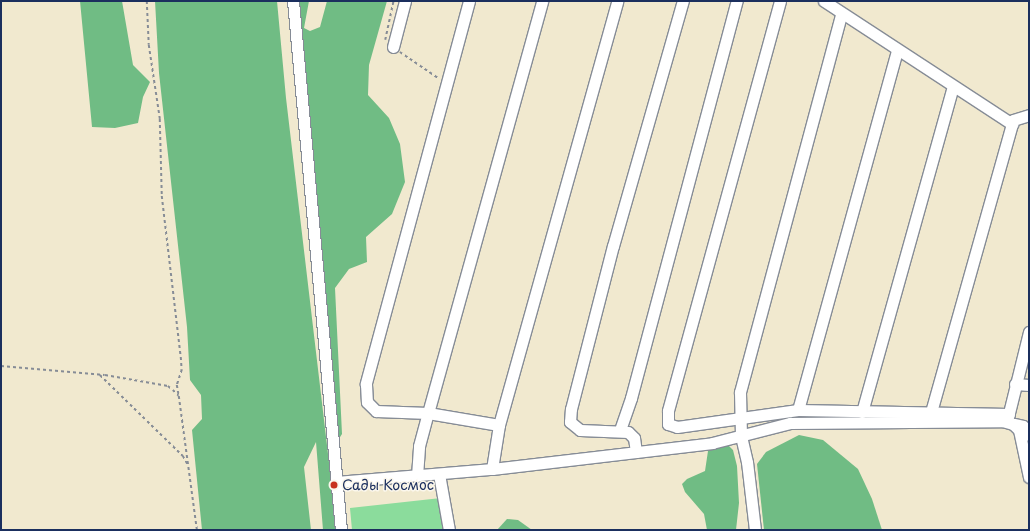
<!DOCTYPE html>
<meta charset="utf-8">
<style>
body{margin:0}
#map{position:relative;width:1030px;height:531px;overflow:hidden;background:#f1e9cf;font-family:"Playpen Sans",sans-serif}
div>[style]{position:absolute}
.green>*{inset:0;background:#8bdc9c}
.forest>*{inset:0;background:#70bc84}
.path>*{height:1.5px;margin-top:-0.75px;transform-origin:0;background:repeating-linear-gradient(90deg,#868c96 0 3px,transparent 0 6px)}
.roads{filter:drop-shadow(1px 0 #868c96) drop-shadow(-1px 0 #868c96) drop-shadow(0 1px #868c96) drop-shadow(0 -1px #868c96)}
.minor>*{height:11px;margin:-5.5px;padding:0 5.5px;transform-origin:5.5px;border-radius:5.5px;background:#fff}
.dots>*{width:11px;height:11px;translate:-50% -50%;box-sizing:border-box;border:2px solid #fbf7ec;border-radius:50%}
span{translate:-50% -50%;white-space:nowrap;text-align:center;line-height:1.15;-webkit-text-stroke:3px #fbf7ec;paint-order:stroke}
.poi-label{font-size:14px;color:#1b2f5e}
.left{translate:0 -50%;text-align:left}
.frame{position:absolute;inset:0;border:2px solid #1b2f5e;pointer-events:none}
</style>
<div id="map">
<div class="green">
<i style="clip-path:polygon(441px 498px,445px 530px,352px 530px,350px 508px)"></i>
</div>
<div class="forest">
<i style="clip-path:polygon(80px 1px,122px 1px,133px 65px,150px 82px,143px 97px,138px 123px,115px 128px,92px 127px)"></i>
<i style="clip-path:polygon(155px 1px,277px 1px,286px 98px,337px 530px,323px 530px,316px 442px,304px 467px,311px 530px,202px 530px,192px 430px,202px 419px,201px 395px,190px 380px,187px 327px,159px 73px)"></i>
<i style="clip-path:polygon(294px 1px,309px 1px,304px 28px,310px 31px,320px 27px,327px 1px,387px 1px,369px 65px,368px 95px,389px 118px,400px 144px,405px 182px,392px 214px,366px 237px,367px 262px,349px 269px,335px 288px,342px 434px,335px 445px)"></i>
<i style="clip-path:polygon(799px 435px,823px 440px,858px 469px,872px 499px,882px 530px,764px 530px,757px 464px,766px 452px)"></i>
<i style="clip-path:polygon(727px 444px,733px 450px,737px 466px,739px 503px,736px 530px,707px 530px,704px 514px,685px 492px,682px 484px,687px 479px,705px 471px,708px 451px,713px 446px)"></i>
<i style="clip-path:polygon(507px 519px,518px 520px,532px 530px,497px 530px)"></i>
</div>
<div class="path">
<i style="left:147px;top:1px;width:44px;rotate:87.4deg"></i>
<i style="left:149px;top:45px;width:75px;rotate:81.5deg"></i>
<i style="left:160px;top:119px;width:77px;rotate:88.5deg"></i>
<i style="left:162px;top:196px;width:162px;rotate:83.3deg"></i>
<i style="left:181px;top:357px;width:13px;rotate:86deg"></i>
<i style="left:182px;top:370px;width:16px;rotate:108deg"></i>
<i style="left:177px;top:385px;width:11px;rotate:80deg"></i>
<i style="left:385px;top:40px;width:40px;rotate:-78deg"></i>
<i style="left:400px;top:52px;width:46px;rotate:34.4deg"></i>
<i style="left:1px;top:366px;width:104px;rotate:4.9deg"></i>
<i style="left:105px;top:375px;width:64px;rotate:9.9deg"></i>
<i style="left:168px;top:386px;width:6px;rotate:39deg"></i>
<i style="left:173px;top:390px;width:8px;rotate:45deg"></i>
<i style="left:179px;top:396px;width:135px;rotate:82.3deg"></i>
<i style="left:100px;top:375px;width:116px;rotate:44.3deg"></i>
<i style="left:183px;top:456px;width:10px;rotate:61deg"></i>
</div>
<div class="roads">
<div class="minor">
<i style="left:293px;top:1px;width:531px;rotate:84.82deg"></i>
<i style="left:469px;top:1px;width:397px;rotate:105.1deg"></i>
<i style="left:366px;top:384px;width:18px;rotate:87deg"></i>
<i style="left:367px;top:402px;width:13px;rotate:45deg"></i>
<i style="left:376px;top:411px;width:52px;rotate:2.2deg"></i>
<i style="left:428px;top:413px;width:72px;rotate:9.6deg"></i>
<i style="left:780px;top:1px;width:425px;rotate:105.3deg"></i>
<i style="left:668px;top:411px;width:13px;rotate:90deg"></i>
<i style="left:668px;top:424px;width:9px;rotate:18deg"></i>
<i style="left:677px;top:427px;width:122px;rotate:-8deg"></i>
<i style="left:798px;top:410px;width:211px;rotate:1.1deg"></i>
<i style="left:824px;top:1px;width:225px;rotate:33.2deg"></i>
<i style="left:393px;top:47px;width:48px;rotate:-75.4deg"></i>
<i style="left:1015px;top:384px;width:14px;rotate:4deg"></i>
<i style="left:798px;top:410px;width:373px;rotate:-74.6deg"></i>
<i style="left:862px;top:412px;width:338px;rotate:-74.4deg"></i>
<i style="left:931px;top:412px;width:303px;rotate:-74.3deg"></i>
<i style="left:1013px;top:120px;width:17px;rotate:-17deg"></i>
<i style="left:1007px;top:421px;width:92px;rotate:-76.1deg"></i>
<i style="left:1015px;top:424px;width:8px;rotate:14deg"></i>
<i style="left:1023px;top:426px;width:11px;rotate:56deg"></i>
<i style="left:620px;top:430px;width:34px;rotate:-71deg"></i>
<i style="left:631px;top:398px;width:411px;rotate:-75.1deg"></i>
<i style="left:636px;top:452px;width:14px;rotate:-98deg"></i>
<i style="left:634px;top:438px;width:8px;rotate:-135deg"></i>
<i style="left:628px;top:432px;width:48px;rotate:-177.6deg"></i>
<i style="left:580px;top:430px;width:13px;rotate:-141deg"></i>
<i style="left:570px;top:422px;width:13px;rotate:-86deg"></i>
<i style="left:571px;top:409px;width:168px;rotate:-75.6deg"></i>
<i style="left:613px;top:246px;width:255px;rotate:-74.1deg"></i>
<i style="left:492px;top:469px;width:45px;rotate:-81deg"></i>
<i style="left:499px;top:425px;width:440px;rotate:-74.4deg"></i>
<i style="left:439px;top:474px;width:57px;rotate:79.9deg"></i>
<i style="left:417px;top:476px;width:30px;rotate:-86deg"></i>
<i style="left:419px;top:446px;width:34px;rotate:-75deg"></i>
<i style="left:428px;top:413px;width:427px;rotate:-74.5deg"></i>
<i style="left:336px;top:482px;width:157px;rotate:-4.8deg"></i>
<i style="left:492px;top:469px;width:222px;rotate:-6.7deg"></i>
<i style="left:712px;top:443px;width:81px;rotate:-14.4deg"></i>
<i style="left:790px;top:423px;width:212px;rotate:-0.5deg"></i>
<i style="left:1002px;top:421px;width:11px;rotate:15deg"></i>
<i style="left:1013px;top:424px;width:8px;rotate:45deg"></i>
<i style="left:1019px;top:430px;width:48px;rotate:78deg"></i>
<i style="left:755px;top:530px;width:68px;rotate:-96.7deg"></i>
<i style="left:747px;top:462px;width:27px;rotate:-103deg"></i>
<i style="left:741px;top:436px;width:44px;rotate:-91.3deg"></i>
<i style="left:740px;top:392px;width:391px;rotate:-75deg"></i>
</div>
</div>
<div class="dots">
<i style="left:334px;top:485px;background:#c8321e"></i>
</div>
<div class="poi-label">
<span class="left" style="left:342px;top:485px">Сады Космос</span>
</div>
<div class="frame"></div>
</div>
